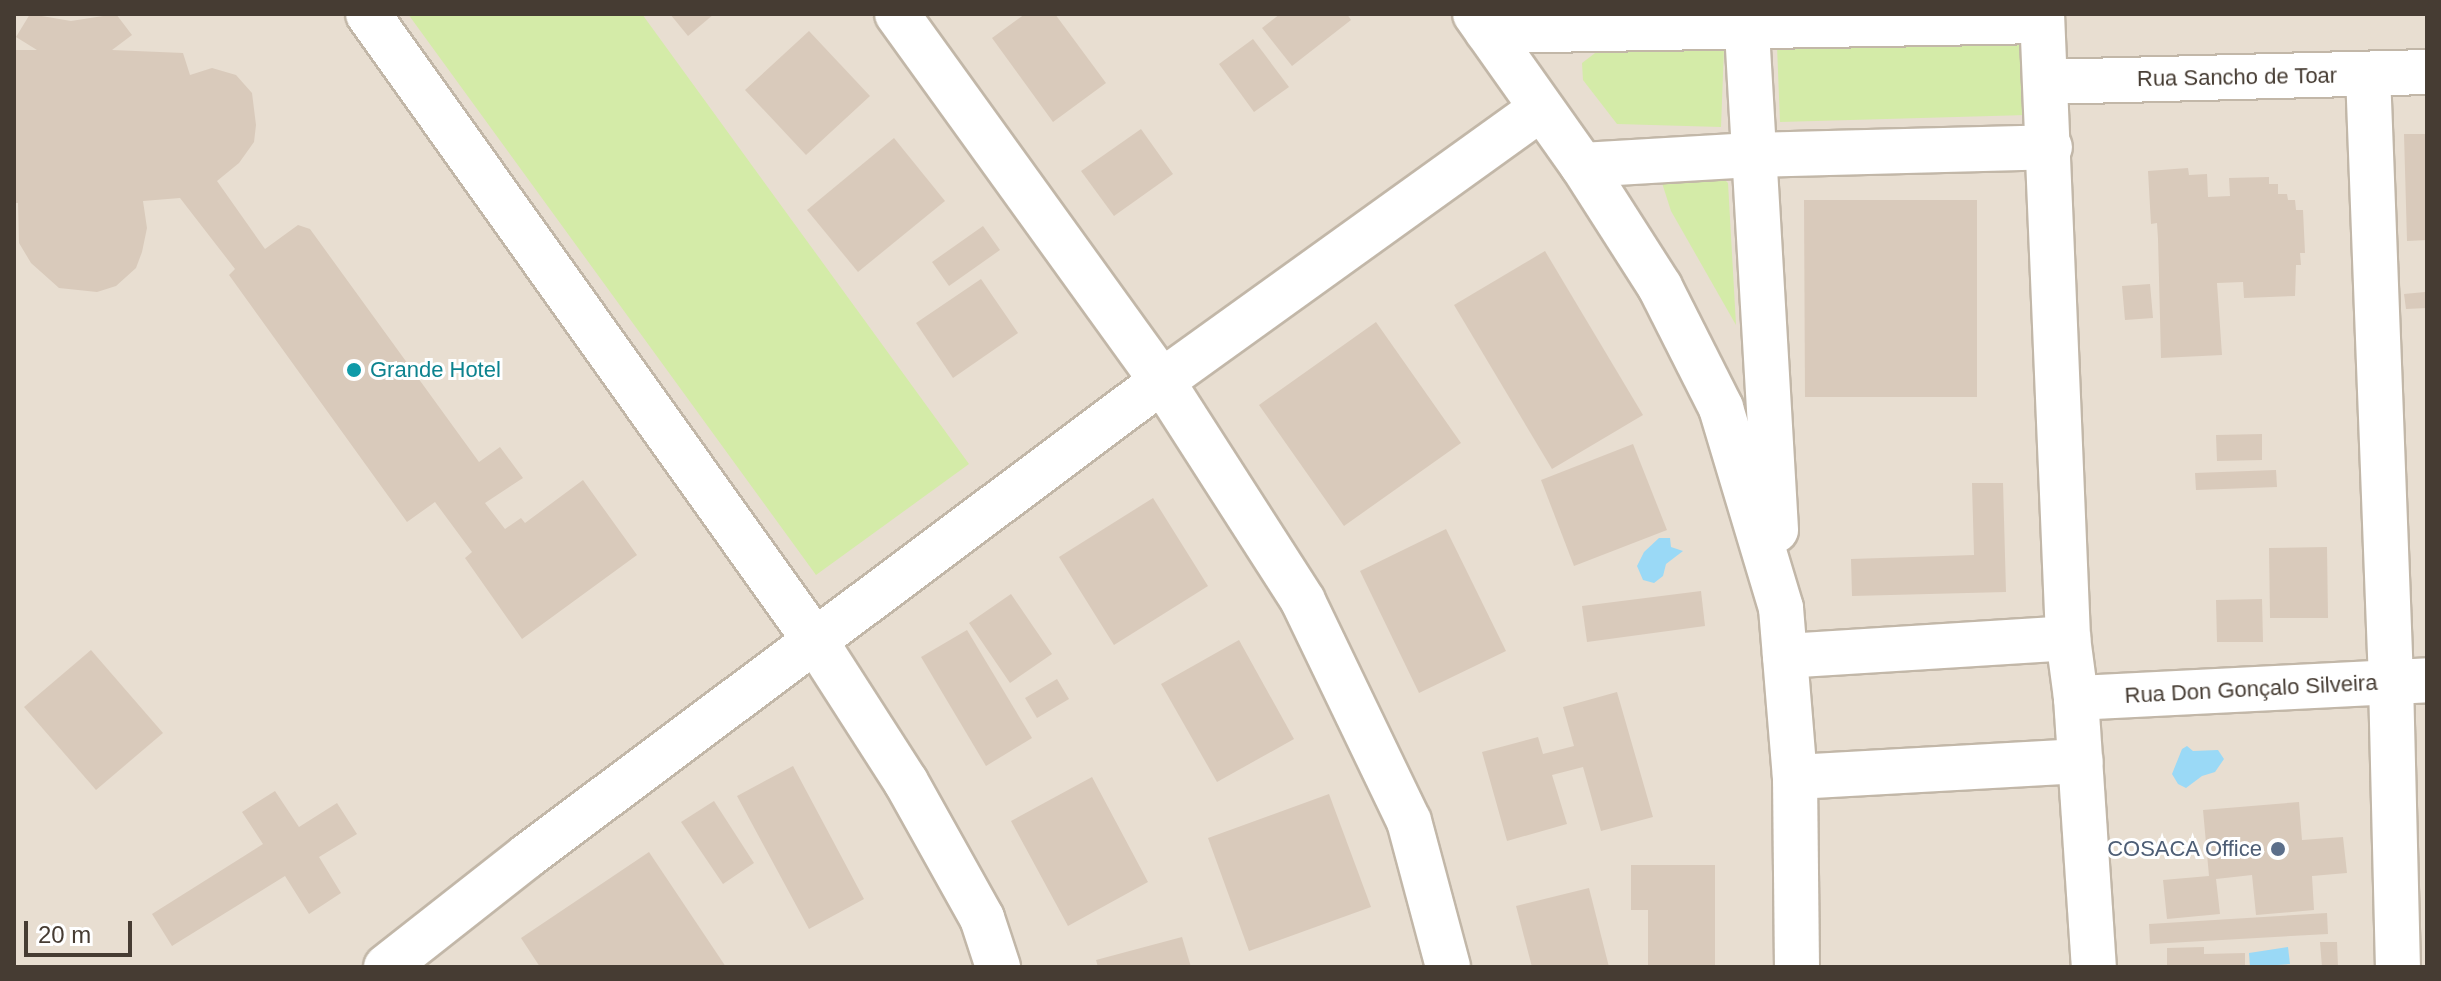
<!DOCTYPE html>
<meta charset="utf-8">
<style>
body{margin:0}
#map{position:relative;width:2441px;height:981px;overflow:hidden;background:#f3ede3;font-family:Arial,sans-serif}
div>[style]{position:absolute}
.residential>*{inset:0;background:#e8ded1}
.green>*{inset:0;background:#d4eba8}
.water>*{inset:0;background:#9ad9f6}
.building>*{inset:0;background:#d9cabb}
.roads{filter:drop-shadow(2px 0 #c2b7a8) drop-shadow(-2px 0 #c2b7a8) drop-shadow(0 2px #c2b7a8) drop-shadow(0 -2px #c2b7a8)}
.minor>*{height:44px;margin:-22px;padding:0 22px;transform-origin:22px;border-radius:22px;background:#fff}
.dots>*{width:22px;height:22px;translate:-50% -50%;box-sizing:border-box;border:4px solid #fff;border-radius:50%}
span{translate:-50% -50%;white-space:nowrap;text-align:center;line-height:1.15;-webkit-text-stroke:6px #fff;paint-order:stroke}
.street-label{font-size:22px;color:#463c33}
.culture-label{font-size:22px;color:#0d838f}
.left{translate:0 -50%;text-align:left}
.service-label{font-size:22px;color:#4e5e75}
.right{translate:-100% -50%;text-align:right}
.frame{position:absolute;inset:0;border:16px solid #463c33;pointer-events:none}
.scale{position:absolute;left:24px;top:921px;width:108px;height:36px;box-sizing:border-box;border:4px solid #463c33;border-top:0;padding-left:10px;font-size:24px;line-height:28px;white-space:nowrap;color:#463c33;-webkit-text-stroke:6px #fff;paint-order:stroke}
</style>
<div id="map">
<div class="residential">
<i style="clip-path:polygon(14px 14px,2427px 14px,2427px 967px,14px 967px)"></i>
</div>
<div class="green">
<i style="clip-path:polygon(408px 14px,642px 14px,969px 464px,816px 575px)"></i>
<i style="clip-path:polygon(2024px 39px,2027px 115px,1780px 122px,1777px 46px)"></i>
<i style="clip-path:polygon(1603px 47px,1724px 48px,1721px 127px,1617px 124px,1583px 80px,1582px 63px)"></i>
<i style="clip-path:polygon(1711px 166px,1728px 183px,1736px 325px,1671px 211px,1662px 183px,1681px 168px)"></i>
</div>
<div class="water">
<i style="clip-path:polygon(1659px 538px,1670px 538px,1671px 547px,1683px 551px,1666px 564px,1663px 576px,1654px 583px,1643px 580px,1637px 566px,1644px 552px)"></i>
<i style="clip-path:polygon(2187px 746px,2193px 751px,2218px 750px,2224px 759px,2215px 772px,2202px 776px,2186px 788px,2178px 784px,2172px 774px,2182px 749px)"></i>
<i style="clip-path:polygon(2288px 947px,2290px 964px,2250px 967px,2249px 953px)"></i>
</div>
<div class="building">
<i style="clip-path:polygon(30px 14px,71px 21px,116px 14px,132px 35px,112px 50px,183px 53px,190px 75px,212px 68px,236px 75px,252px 93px,256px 125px,254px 142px,239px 163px,217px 181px,265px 249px,298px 225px,310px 229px,479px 462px,500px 447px,523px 478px,485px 503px,505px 529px,521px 518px,525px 523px,583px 480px,637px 555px,522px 639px,465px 558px,472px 552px,435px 502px,407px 522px,229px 275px,235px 269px,180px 198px,143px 201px,147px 228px,142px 252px,136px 268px,116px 286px,97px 292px,59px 288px,31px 263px,19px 243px,18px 203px,14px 203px,14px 50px,37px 50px,16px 37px)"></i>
<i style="clip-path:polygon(670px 14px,714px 14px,688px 36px)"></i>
<i style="clip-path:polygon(1025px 14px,1055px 14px,1106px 83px,1053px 122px,992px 38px)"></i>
<i style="clip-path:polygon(1280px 14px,1347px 14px,1351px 20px,1292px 66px,1262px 28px)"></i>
<i style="clip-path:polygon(809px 31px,870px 96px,806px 155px,745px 90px)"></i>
<i style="clip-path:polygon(1253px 39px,1289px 87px,1254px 112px,1219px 64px)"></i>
<i style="clip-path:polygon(1141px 129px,1173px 174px,1114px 216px,1081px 171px)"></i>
<i style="clip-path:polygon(2404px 134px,2427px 134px,2427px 240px,2407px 241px)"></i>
<i style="clip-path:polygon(894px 138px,945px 201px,858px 272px,807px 210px)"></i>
<i style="clip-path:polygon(2188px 168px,2189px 175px,2207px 174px,2208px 197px,2230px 196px,2229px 178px,2269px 177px,2269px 184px,2278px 184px,2278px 194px,2287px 194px,2288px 200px,2295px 200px,2296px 210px,2303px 210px,2305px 253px,2300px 253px,2301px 265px,2296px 265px,2295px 296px,2244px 298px,2243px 282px,2217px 283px,2222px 355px,2161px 358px,2158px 239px,2157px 223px,2151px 224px,2148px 171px)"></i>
<i style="clip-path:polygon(1804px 200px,1977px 200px,1977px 397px,1805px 397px)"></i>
<i style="clip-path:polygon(983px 226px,1000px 250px,949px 286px,932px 262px)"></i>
<i style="clip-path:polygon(1545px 251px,1643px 415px,1552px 469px,1454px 305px)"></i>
<i style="clip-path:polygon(981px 279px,1018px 333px,953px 378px,916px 323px)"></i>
<i style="clip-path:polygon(2150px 284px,2153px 318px,2125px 320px,2122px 286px)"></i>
<i style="clip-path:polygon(2425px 292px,2427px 308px,2406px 309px,2404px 294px)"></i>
<i style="clip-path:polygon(1376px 322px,1461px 443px,1344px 526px,1259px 405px)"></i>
<i style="clip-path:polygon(2262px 434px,2262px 460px,2217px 461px,2216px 435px)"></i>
<i style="clip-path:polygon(1633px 444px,1667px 530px,1574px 566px,1541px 480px)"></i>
<i style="clip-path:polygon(2276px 470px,2277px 487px,2196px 490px,2195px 473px)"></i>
<i style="clip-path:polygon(1972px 483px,2003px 483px,2006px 592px,1852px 596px,1851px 559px,1974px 555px)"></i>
<i style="clip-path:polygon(1153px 498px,1208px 586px,1114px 645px,1059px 557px)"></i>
<i style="clip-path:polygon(1446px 529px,1506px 651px,1419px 693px,1360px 571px)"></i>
<i style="clip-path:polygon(2327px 547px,2328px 618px,2270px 618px,2269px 548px)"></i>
<i style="clip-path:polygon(1701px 591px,1705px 626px,1587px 642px,1582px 606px)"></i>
<i style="clip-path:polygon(1011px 594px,1052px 654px,1010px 683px,969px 623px)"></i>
<i style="clip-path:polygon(2262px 599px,2263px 642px,2217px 642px,2216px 600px)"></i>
<i style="clip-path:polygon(967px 630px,1032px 738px,986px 766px,921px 657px)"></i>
<i style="clip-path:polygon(1239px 640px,1294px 739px,1217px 782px,1161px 684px)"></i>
<i style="clip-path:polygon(91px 650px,163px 733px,96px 790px,24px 707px)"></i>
<i style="clip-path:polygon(1057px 679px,1069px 699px,1037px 718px,1025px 698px)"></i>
<i style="clip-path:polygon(1617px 692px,1653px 817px,1601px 831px,1583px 767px,1552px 775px,1567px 824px,1507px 841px,1482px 752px,1538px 737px,1543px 754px,1574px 746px,1563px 707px)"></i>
<i style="clip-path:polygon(793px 766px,864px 899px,809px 929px,737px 796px)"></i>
<i style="clip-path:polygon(1092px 777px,1148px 882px,1068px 926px,1011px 821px)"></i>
<i style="clip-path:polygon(275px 791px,299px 827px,337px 803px,357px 834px,319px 857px,341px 893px,309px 914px,285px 876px,172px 946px,152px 914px,263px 844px,242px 812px)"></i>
<i style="clip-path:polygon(1329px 794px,1371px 907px,1249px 951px,1208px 838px)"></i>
<i style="clip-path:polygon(714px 801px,754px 863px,723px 884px,681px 822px)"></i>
<i style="clip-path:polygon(2299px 802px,2302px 840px,2343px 837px,2347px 873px,2312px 876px,2314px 910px,2256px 915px,2252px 875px,2216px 879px,2220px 914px,2167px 919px,2163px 880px,2209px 876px,2203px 810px)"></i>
<i style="clip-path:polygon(649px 852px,726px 967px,540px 967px,521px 938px)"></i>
<i style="clip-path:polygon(1631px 865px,1715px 865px,1715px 967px,1648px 967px,1648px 910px,1631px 910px)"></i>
<i style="clip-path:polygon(1589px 888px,1609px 967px,1532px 967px,1516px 906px)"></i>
<i style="clip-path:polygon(2327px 913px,2328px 934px,2150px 944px,2149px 924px)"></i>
<i style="clip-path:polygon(1182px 937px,1191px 967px,1098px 967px,1096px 960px)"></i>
<i style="clip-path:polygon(2320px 942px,2337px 942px,2338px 967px,2322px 967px)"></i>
<i style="clip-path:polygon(2204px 947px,2204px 954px,2245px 953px,2245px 967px,2167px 967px,2167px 948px)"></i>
</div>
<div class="roads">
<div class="minor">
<i style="left:368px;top:14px;width:771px;rotate:54.5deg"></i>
<i style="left:816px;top:642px;width:166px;rotate:57.3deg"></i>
<i style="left:906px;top:782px;width:156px;rotate:60.8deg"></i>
<i style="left:982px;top:918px;width:52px;rotate:71.9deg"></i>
<i style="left:897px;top:14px;width:453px;rotate:54.2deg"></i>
<i style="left:1162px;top:381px;width:261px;rotate:57.3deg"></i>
<i style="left:1303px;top:601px;width:244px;rotate:64.3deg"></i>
<i style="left:1409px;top:821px;width:151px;rotate:75deg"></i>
<i style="left:1475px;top:14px;width:185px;rotate:54.7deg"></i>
<i style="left:1582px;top:165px;width:145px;rotate:57.4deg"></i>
<i style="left:1660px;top:287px;width:136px;rotate:63.2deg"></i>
<i style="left:1721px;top:408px;width:209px;rotate:73.3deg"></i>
<i style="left:1781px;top:608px;width:170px;rotate:85.3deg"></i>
<i style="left:1795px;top:777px;width:190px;rotate:89.4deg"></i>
<i style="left:1746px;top:14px;width:517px;rotate:86.67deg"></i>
<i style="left:2042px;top:14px;width:625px;rotate:87.61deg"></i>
<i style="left:2068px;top:638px;width:61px;rotate:82.4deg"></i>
<i style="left:2076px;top:698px;width:270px;rotate:86.2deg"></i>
<i style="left:1487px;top:31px;width:555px;rotate:-1.03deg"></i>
<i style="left:2368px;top:74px;width:608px;rotate:87.83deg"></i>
<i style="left:2391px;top:682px;width:285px;rotate:88.6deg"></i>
<i style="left:2046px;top:82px;width:381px;rotate:-1.5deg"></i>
<i style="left:1582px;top:165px;width:170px;rotate:-3.4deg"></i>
<i style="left:1752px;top:155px;width:298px;rotate:-1.5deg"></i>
<i style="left:1785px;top:656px;width:284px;rotate:-3.6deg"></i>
<i style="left:2076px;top:698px;width:351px;rotate:-2.9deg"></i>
<i style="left:1795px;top:777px;width:286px;rotate:-3.2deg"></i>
<i style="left:386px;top:967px;width:179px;rotate:-38.2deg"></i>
<i style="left:527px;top:856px;width:793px;rotate:-36.8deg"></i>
<i style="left:1162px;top:381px;width:466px;rotate:-35.7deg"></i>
</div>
</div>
<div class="dots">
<i style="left:354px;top:370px;background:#0f9aa8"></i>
<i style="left:2278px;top:849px;background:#5c6f8a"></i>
</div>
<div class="street-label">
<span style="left:2237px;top:77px;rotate:-1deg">Rua Sancho de Toar</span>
<span style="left:2251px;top:689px;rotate:-3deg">Rua Don Gonçalo Silveira</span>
</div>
<div class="culture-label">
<span class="left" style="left:370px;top:370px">Grande Hotel</span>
</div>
<div class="service-label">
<span class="right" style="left:2262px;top:849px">COSACA Office</span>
</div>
<div class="frame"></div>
<div class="scale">20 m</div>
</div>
